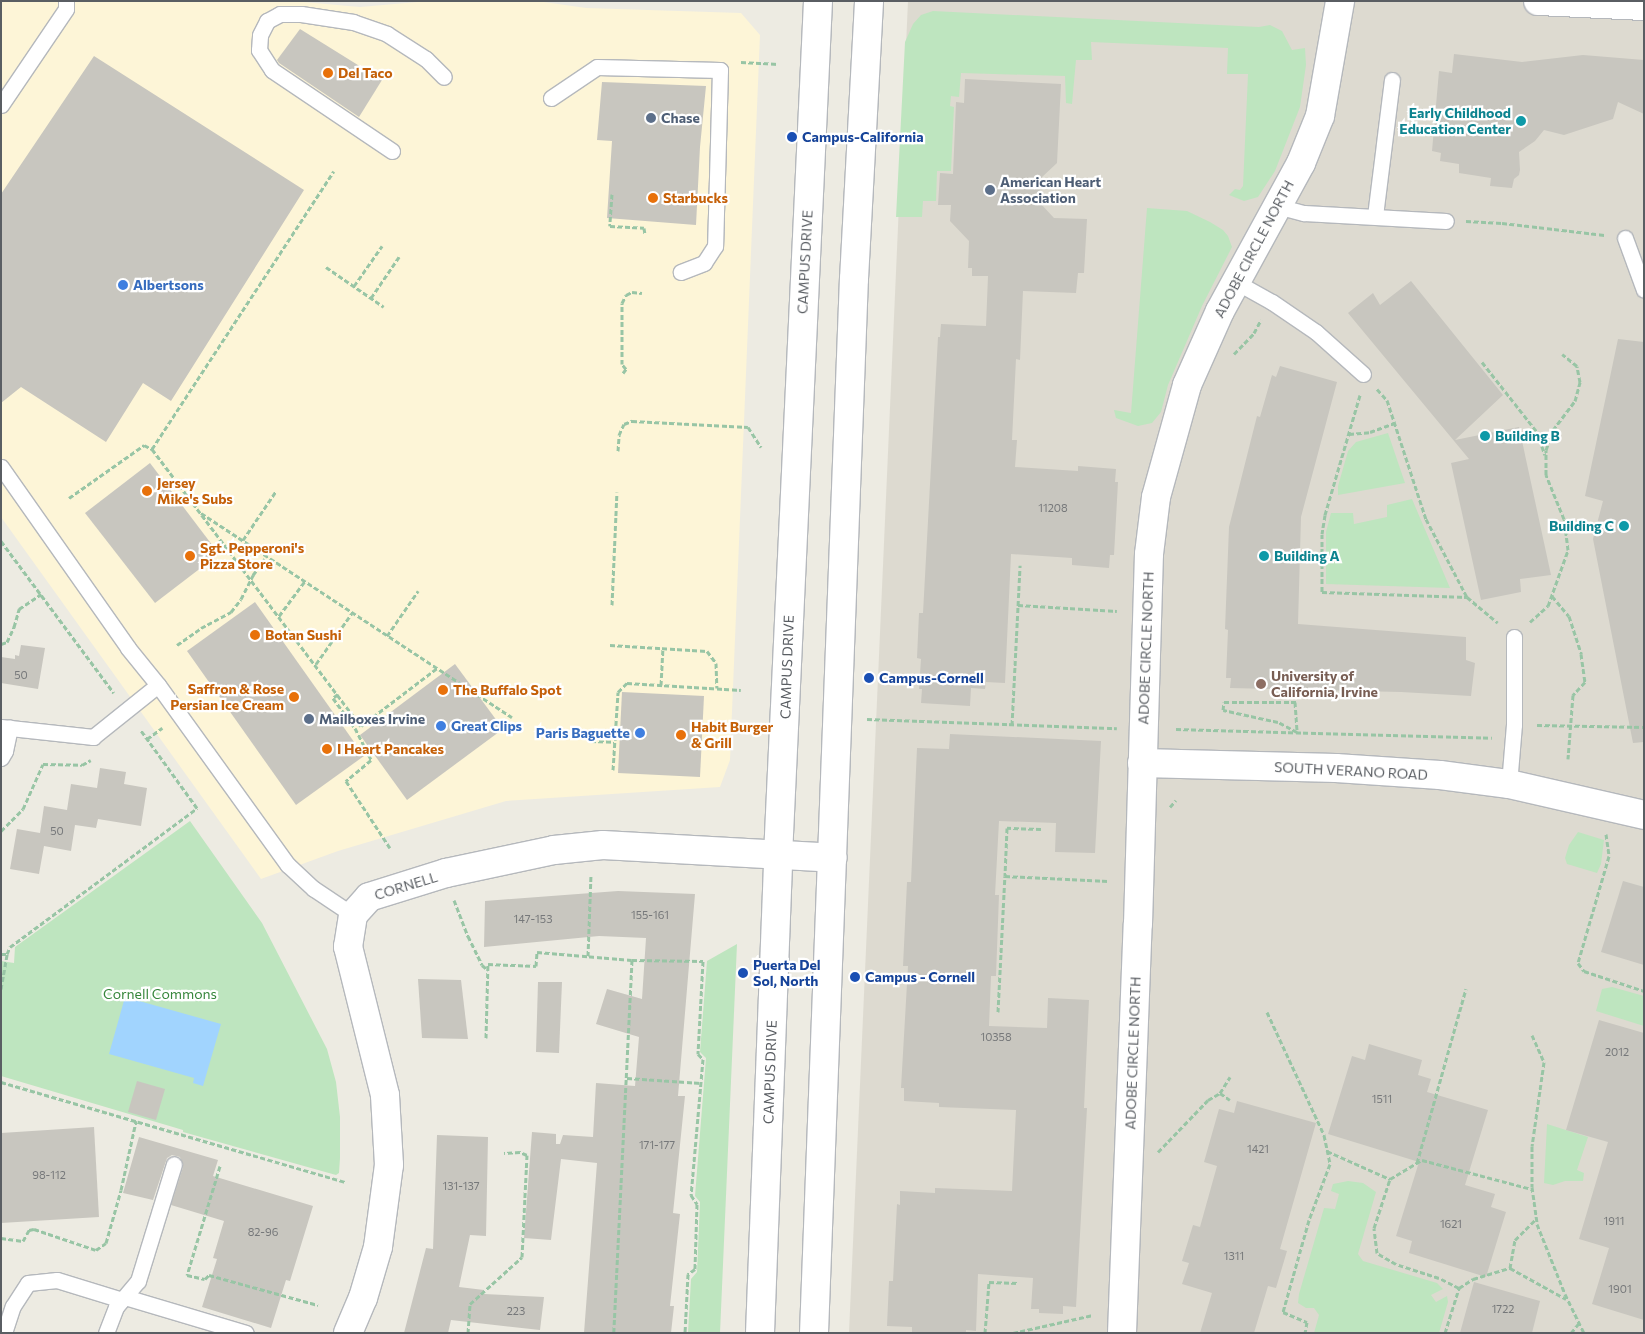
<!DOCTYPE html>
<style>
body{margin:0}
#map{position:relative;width:1645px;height:1334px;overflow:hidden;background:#edebe2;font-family:Commissioner,sans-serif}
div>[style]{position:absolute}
.commercial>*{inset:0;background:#fdf5d7}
.education>*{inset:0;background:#dddad0}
.green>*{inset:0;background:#bee5bf}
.water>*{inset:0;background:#a1d4fe}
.building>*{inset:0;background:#c8c6bf}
.path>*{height:3px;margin-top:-1.5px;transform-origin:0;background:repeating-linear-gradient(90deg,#98c5a5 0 5px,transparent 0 7.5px)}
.roads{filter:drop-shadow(1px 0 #b5b8bc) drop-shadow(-1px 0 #b5b8bc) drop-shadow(0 1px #b5b8bc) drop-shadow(0 -1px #b5b8bc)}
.service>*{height:15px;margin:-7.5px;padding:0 7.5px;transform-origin:7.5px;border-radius:7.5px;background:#fff}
.minor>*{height:28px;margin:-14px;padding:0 14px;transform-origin:14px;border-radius:14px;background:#fff}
.tertiary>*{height:28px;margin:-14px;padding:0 14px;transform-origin:14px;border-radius:14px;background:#fff}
.secondary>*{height:28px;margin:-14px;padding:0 14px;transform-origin:14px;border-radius:14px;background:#fff}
.dots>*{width:14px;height:14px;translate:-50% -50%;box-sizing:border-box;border:2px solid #fff;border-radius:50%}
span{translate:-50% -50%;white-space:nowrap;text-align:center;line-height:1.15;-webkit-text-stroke:4.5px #fff;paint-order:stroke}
.number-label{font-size:11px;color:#76787a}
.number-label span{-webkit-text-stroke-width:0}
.food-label{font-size:14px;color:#c56008;font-weight:700}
.left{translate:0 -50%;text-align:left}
.right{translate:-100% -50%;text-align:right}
.culture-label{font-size:14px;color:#0d838f;font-weight:700}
.service-label{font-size:14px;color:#4e5e75;font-weight:700}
.transit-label{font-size:14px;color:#164399;font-weight:700}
.street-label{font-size:14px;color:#5a5e63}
.shop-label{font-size:14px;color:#366cbe;font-weight:700}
.education-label{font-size:14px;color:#785e54;font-weight:700}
.park-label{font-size:14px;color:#36863b}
.frame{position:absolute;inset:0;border:2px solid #5a5e63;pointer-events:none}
</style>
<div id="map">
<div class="commercial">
<i style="clip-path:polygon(1px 1px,292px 1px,360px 7px,429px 1px,537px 1px,586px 8px,741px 13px,760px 35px,730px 760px,720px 787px,506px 801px,338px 851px,261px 879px,1px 517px)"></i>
</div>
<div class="education">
<i style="clip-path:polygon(908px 1px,1644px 1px,1644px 1333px,849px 1333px)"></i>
</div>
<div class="green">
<i style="clip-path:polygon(933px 11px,1259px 27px,1270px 25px,1282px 31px,1292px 50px,1305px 48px,1306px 65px,1300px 107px,1275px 171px,1258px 197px,1244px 201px,1229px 195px,1235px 189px,1240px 190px,1243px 186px,1248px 74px,1227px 74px,1228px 48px,1091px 42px,1092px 60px,1076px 60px,1072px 104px,1066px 103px,1065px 76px,961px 73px,959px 97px,951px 96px,950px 106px,954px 107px,951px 171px,937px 171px,936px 201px,923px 201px,922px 217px,896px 217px,905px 42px,913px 24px,921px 15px)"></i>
<i style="clip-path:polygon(1147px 208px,1187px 211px,1210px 222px,1223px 230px,1228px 236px,1232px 247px,1202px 306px,1168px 385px,1161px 412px,1152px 423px,1138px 426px,1116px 418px,1114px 410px,1131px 413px)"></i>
<i style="clip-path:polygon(1388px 433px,1405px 483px,1338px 495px,1338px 486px,1348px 451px,1356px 442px)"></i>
<i style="clip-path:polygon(1412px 499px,1450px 588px,1326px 584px,1326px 532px,1331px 513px,1353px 513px,1354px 524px,1387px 517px,1387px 505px)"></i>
<i style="clip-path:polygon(190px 821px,262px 923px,327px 1049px,336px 1082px,340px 1117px,340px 1158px,339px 1173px,336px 1175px,183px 1132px,183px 1130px,1px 1076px,1px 961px,14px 963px,15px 947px)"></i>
<i style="clip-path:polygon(1578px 832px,1604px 840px,1601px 864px,1597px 873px,1567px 864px,1565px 858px,1569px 845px)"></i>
<i style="clip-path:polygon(737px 944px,720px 1333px,688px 1333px,691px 1279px,697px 1272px,700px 1202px,695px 1196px,706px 1058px,700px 1052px,707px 961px)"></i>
<i style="clip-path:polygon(1612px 987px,1644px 996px,1644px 1026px,1596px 1011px,1602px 989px)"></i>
<i style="clip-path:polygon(1547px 1124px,1588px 1137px,1577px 1170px,1584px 1173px,1583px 1181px,1565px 1181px,1553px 1185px,1544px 1183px)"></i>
<i style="clip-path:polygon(1348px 1181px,1363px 1183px,1376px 1192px,1358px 1254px,1363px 1261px,1437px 1283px,1443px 1289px,1431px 1295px,1436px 1302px,1447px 1296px,1448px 1302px,1439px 1333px,1314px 1333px,1319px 1315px,1314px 1308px,1306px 1308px,1298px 1303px,1299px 1294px,1324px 1208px,1335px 1209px,1339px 1194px,1331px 1191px,1333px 1184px)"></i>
</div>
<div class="water">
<i style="clip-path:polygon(125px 997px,221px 1024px,203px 1086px,193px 1083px,194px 1078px,109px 1054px)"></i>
</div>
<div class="building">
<i style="clip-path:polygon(300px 29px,382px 80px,359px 117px,279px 63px,277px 60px)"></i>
<i style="clip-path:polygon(1454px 54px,1522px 62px,1583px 55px,1644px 60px,1644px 114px,1618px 102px,1613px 119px,1564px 135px,1544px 130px,1535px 141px,1519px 152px,1520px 170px,1519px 175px,1514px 179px,1512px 188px,1490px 186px,1491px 178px,1459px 173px,1459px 164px,1440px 161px,1441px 153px,1432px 151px,1439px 71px,1452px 73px)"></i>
<i style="clip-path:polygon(94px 56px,304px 190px,171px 401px,143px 383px,106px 442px,21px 387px,1px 403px,1px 194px)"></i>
<i style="clip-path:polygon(965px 79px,1061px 84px,1057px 163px,1041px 178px,1040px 203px,1054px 218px,1087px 219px,1084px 273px,1078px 273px,1076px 293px,1023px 291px,1020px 360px,1016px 359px,1012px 440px,1017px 440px,1015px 467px,1078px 471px,1078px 466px,1116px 469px,1115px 482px,1118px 482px,1114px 555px,1110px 555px,1109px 568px,1072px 565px,1072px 558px,1011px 554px,1005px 683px,986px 682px,985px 689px,971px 688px,970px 706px,921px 703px,922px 689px,919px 689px,921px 659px,917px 658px,919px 613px,923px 613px,938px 337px,940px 337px,941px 324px,986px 326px,988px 276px,972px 276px,972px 268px,968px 268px,969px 241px,950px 221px,951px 205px,938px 205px,940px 173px,953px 174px,956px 102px,964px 103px)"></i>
<i style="clip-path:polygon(602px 82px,706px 86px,700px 147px,696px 225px,607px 218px,612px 141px,597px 140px)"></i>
<i style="clip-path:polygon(1411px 281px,1503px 395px,1455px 440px,1519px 427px,1551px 575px,1520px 579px,1521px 592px,1481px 600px,1451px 463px,1469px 459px,1348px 313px,1373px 293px,1380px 305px)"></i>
<i style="clip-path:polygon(1618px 339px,1644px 342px,1644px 742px,1633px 743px,1593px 539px,1603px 501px,1585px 496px)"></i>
<i style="clip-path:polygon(1280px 366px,1337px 382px,1301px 517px,1298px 624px,1466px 637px,1466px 660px,1475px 663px,1471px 696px,1401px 692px,1230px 688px,1231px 678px,1226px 678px,1228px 630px,1225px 629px,1229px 527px,1257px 416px,1260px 417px,1272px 375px,1276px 377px)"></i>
<i style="clip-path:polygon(150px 463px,219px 554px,155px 603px,85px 513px)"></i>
<i style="clip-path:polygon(255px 602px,364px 756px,296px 805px,187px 651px)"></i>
<i style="clip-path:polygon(21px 645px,45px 648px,38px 689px,1px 683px,1px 657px,15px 659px,15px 655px,19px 656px)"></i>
<i style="clip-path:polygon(455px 664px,503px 729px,407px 800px,360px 735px)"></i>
<i style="clip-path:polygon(622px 692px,704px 696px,700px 777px,618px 773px)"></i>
<i style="clip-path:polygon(950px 734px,1101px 741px,1095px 853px,1055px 852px,1056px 823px,999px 821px,995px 895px,999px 895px,996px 976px,991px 976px,989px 1026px,1047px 1028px,1048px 998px,1089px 1000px,1084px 1108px,1087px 1108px,1076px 1307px,1063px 1306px,1063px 1314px,1039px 1313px,1039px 1309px,1031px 1309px,1033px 1278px,978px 1274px,976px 1331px,966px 1330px,966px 1333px,912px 1333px,912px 1327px,887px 1326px,889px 1281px,893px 1281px,897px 1204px,900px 1205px,900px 1191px,935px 1193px,935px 1188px,1012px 1191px,1016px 1110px,939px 1107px,939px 1103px,904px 1101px,904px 1088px,901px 1088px,908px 966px,903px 966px,907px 882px,911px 882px,917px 748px,949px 749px)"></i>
<i style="clip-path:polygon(100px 768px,126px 772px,124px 784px,147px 788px,141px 826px,98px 819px,96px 828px,75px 825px,71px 851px,44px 846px,39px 874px,10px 869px,17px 829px,40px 833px,44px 806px,67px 810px,71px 784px,97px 788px)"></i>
<i style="clip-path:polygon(1623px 881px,1644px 887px,1644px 965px,1601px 952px)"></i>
<i style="clip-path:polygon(618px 891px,695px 894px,678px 1096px,685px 1096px,673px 1213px,680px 1214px,670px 1306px,674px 1306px,671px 1333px,584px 1333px,597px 1163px,561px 1159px,551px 1240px,524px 1238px,532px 1132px,556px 1134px,556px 1144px,560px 1144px,563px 1135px,593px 1137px,596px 1083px,635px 1086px,639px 1037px,596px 1024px,607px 989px,642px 999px,646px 938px,599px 936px,484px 947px,485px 901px)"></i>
<i style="clip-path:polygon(418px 979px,461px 980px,468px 1039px,422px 1038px)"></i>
<i style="clip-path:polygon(538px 982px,562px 982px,559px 1053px,536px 1052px)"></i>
<i style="clip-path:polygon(1599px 1020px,1644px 1033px,1644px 1320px,1592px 1304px,1609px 1248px,1579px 1239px,1608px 1142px,1566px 1130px)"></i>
<i style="clip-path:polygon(1369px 1044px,1422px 1060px,1418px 1075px,1431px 1079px,1427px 1092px,1488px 1110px,1465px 1185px,1495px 1194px,1491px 1207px,1506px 1212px,1486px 1277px,1409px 1253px,1412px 1241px,1396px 1236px,1419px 1162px,1328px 1134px,1352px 1056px,1365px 1060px)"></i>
<i style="clip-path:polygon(137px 1081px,165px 1089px,156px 1120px,128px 1112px)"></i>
<i style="clip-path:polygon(1237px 1101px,1316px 1123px,1280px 1249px,1287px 1251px,1276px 1288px,1268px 1286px,1254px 1333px,1200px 1333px,1212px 1293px,1182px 1284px,1189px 1263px,1182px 1261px,1193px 1225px,1200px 1227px,1217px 1166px,1204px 1162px,1219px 1109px,1234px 1113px)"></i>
<i style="clip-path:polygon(94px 1127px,99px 1217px,1px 1223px,1px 1133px)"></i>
<i style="clip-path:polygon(437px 1135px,488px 1137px,486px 1236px,470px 1235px,459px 1287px,484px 1290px,484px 1294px,544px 1297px,540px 1330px,451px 1320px,448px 1333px,404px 1333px,426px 1248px,433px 1249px)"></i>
<i style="clip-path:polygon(139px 1137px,218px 1160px,213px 1176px,313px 1206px,290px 1281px,286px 1280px,271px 1328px,202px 1307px,217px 1259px,213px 1258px,224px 1221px,171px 1205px,183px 1167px,180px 1157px,172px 1155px,167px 1158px,153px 1200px,123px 1193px)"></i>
<i style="clip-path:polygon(1474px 1282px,1540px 1301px,1532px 1333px,1460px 1333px)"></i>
</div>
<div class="path">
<i style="left:741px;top:62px;width:37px;rotate:3deg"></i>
<i style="left:612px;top:194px;width:32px;rotate:94deg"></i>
<i style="left:610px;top:226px;width:34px;rotate:3deg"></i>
<i style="left:644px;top:228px;width:6px;rotate:81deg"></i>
<i style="left:1466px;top:221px;width:36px;rotate:3deg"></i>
<i style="left:1502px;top:223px;width:103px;rotate:6.7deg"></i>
<i style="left:326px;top:267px;width:70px;rotate:34.6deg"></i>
<i style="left:354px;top:286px;width:49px;rotate:-55deg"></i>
<i style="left:371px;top:298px;width:50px;rotate:-55.7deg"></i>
<i style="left:1234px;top:354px;width:29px;rotate:-46deg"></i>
<i style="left:1254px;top:333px;width:15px;rotate:-62deg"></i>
<i style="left:1482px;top:362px;width:89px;rotate:51.8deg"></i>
<i style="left:1537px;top:432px;width:24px;rotate:71deg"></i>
<i style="left:623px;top:373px;width:5px;rotate:-53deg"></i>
<i style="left:626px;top:369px;width:6px;rotate:-129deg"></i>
<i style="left:622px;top:364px;width:61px;rotate:-90deg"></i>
<i style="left:622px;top:303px;width:9px;rotate:-63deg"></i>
<i style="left:626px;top:295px;width:7px;rotate:-27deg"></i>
<i style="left:632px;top:292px;width:10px;rotate:6deg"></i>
<i style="left:1377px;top:389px;width:15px;rotate:48deg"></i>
<i style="left:1387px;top:400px;width:125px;rotate:71.9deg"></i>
<i style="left:1426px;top:519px;width:88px;rotate:62.3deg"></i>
<i style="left:1467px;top:597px;width:40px;rotate:40deg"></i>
<i style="left:1360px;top:395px;width:125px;rotate:106.3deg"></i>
<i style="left:1325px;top:515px;width:19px;rotate:99deg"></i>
<i style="left:1322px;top:534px;width:58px;rotate:90deg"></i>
<i style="left:1322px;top:592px;width:145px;rotate:2deg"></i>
<i style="left:1349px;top:434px;width:21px;rotate:-5deg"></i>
<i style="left:1370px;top:432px;width:27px;rotate:-20deg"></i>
<i style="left:152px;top:449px;width:332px;rotate:-56.8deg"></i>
<i style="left:618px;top:451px;width:16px;rotate:-86deg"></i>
<i style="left:619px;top:435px;width:12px;rotate:-66deg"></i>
<i style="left:624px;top:424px;width:9px;rotate:-21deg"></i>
<i style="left:632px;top:421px;width:116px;rotate:3deg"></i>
<i style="left:748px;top:427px;width:24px;rotate:57deg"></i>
<i style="left:69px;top:498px;width:92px;rotate:-35.2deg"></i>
<i style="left:144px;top:445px;width:9px;rotate:27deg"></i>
<i style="left:152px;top:449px;width:347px;rotate:53deg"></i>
<i style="left:361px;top:726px;width:96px;rotate:-37.3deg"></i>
<i style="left:201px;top:513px;width:372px;rotate:33.3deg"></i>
<i style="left:243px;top:540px;width:59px;rotate:-56deg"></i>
<i style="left:1px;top:541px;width:189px;rotate:53.4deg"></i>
<i style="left:1552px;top:596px;width:26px;rotate:50deg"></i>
<i style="left:1569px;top:616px;width:40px;rotate:72deg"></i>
<i style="left:1581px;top:654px;width:28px;rotate:82deg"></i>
<i style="left:1585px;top:682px;width:18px;rotate:133deg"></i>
<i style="left:1573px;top:695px;width:64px;rotate:94.5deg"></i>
<i style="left:612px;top:605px;width:113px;rotate:-87.5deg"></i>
<i style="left:1018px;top:605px;width:99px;rotate:3.5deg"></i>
<i style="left:279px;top:616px;width:44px;rotate:-53.4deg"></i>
<i style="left:1530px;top:622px;width:24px;rotate:-42deg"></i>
<i style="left:1548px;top:606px;width:59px;rotate:-70.3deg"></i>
<i style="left:1568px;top:550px;width:31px;rotate:-97deg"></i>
<i style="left:1564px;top:519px;width:48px;rotate:-112.2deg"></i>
<i style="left:1546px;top:475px;width:25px;rotate:-90deg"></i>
<i style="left:1546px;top:450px;width:21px;rotate:-71deg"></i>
<i style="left:1553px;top:430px;width:36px;rotate:-53deg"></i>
<i style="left:1575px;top:401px;width:20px;rotate:-75deg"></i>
<i style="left:1580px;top:382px;width:16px;rotate:-101deg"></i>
<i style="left:1577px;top:366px;width:19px;rotate:-141deg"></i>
<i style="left:387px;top:636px;width:55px;rotate:-55.4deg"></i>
<i style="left:1px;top:644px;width:6px;rotate:-18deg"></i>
<i style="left:7px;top:642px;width:17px;rotate:-65deg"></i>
<i style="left:14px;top:627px;width:19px;rotate:-74deg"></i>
<i style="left:19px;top:609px;width:27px;rotate:-34deg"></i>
<i style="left:177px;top:645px;width:29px;rotate:-35deg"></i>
<i style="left:201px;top:628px;width:34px;rotate:-28deg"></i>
<i style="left:231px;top:612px;width:16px;rotate:-52deg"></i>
<i style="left:241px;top:599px;width:27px;rotate:-63deg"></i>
<i style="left:253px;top:575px;width:24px;rotate:-54deg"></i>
<i style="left:610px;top:645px;width:97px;rotate:3.5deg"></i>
<i style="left:707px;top:651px;width:15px;rotate:53deg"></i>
<i style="left:716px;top:663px;width:25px;rotate:88deg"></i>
<i style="left:316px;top:664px;width:62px;rotate:-54.8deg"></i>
<i style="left:661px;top:685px;width:37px;rotate:-87deg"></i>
<i style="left:338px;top:694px;width:6px;rotate:141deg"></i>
<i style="left:333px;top:698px;width:37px;rotate:54deg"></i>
<i style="left:355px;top:728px;width:36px;rotate:63deg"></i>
<i style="left:371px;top:760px;width:33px;rotate:140deg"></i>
<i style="left:346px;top:781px;width:80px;rotate:56.7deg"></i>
<i style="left:1295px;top:702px;width:30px;rotate:86deg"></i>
<i style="left:867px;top:719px;width:250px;rotate:2.1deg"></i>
<i style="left:1012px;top:725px;width:160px;rotate:-87.1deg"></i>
<i style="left:1537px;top:725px;width:107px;rotate:1.1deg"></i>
<i style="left:1176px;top:729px;width:316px;rotate:1.6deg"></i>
<i style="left:1297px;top:732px;width:21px;rotate:-152deg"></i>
<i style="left:1278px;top:722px;width:56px;rotate:-167.7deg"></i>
<i style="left:1223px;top:710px;width:8px;rotate:-83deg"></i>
<i style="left:1224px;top:702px;width:74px"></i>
<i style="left:147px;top:739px;width:19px;rotate:-36deg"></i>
<i style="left:591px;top:741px;width:23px;rotate:2deg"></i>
<i style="left:613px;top:770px;width:78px;rotate:-86.3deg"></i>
<i style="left:618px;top:692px;width:13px;rotate:-45deg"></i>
<i style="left:627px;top:683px;width:114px;rotate:3.5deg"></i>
<i style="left:1170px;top:807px;width:9px;rotate:-49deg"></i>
<i style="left:1041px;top:829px;width:34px;rotate:-178deg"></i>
<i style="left:1007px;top:828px;width:48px;rotate:92.4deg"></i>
<i style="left:1005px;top:876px;width:103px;rotate:2.8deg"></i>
<i style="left:1px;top:831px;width:31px;rotate:-45deg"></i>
<i style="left:23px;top:809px;width:49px;rotate:-66deg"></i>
<i style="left:43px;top:764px;width:39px;rotate:1deg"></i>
<i style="left:82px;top:765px;width:10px;rotate:-29deg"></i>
<i style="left:1606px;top:834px;width:22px;rotate:82deg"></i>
<i style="left:1609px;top:856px;width:111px;rotate:106.2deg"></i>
<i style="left:1578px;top:963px;width:10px;rotate:53deg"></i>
<i style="left:1584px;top:971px;width:63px;rotate:18.4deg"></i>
<i style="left:454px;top:900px;width:39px;rotate:69deg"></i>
<i style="left:468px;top:936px;width:32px;rotate:64deg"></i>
<i style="left:482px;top:965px;width:8px;rotate:40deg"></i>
<i style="left:1px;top:954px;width:6px"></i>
<i style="left:7px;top:954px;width:8px;rotate:-67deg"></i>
<i style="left:10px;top:947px;width:233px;rotate:-36.6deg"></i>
<i style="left:197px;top:808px;width:97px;rotate:-125.8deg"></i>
<i style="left:588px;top:956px;width:82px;rotate:-87.9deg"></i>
<i style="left:632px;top:960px;width:71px;rotate:0.8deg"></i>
<i style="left:703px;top:961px;width:93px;rotate:93.1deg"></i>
<i style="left:698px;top:1054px;width:7px;rotate:45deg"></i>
<i style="left:703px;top:1059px;width:137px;rotate:95deg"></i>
<i style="left:691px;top:1195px;width:11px;rotate:56deg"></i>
<i style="left:697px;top:1204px;width:65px;rotate:91.8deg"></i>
<i style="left:695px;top:1269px;width:9px;rotate:144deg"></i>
<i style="left:688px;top:1274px;width:59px;rotate:92.9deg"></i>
<i style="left:1px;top:989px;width:36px;rotate:-80deg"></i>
<i style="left:998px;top:1012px;width:136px;rotate:-87.1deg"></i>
<i style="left:1267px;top:1012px;width:136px;rotate:65.1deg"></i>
<i style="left:1324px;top:1135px;width:30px;rotate:78deg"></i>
<i style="left:1330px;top:1164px;width:60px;rotate:110.6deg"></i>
<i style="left:1309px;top:1220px;width:96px;rotate:105.8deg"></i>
<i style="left:1283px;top:1312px;width:26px;rotate:23deg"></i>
<i style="left:1307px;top:1322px;width:11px;rotate:100deg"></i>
<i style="left:1532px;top:1035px;width:30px;rotate:66deg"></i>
<i style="left:1544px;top:1062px;width:85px;rotate:98.1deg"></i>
<i style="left:1532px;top:1146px;width:41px;rotate:90deg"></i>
<i style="left:1532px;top:1187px;width:37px;rotate:82deg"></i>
<i style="left:1537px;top:1224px;width:75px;rotate:68.2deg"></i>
<i style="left:1565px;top:1294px;width:43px;rotate:64deg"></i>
<i style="left:486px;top:1038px;width:74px;rotate:-88.5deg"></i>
<i style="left:488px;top:964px;width:48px;rotate:2.4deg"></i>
<i style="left:536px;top:966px;width:14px;rotate:-86deg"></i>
<i style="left:537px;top:952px;width:95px;rotate:4.8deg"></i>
<i style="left:632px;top:960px;width:373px;rotate:92.8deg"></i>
<i style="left:627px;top:1078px;width:74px;rotate:3.9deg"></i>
<i style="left:1px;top:1082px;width:358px;rotate:16.2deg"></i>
<i style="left:1220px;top:1093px;width:19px;rotate:-58deg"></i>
<i style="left:1327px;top:1151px;width:69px;rotate:24deg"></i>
<i style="left:1158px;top:1152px;width:72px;rotate:-46.1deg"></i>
<i style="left:1208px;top:1100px;width:14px;rotate:-30deg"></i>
<i style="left:1220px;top:1093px;width:12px;rotate:35deg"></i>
<i style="left:1417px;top:1163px;width:181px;rotate:-74.3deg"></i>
<i style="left:220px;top:1166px;width:114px;rotate:106.8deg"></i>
<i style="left:187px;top:1275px;width:18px;rotate:13deg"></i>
<i style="left:205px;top:1279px;width:6px;rotate:-45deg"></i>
<i style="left:209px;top:1275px;width:113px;rotate:15.4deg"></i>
<i style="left:1px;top:1238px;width:22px;rotate:8deg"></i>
<i style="left:23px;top:1241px;width:13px;rotate:-61deg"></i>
<i style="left:29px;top:1230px;width:5px;rotate:-11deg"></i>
<i style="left:34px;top:1229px;width:65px;rotate:18.7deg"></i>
<i style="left:96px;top:1250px;width:12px;rotate:-35deg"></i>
<i style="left:106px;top:1243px;width:55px;rotate:-74.2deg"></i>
<i style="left:121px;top:1190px;width:71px;rotate:-77.7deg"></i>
<i style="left:1510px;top:1268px;width:28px;rotate:-80deg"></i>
<i style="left:1515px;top:1240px;width:30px;rotate:-45deg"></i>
<i style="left:1459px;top:1288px;width:17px;rotate:-33deg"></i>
<i style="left:1473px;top:1279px;width:39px;rotate:-17deg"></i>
<i style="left:1510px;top:1268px;width:64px;rotate:29deg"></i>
<i style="left:468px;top:1333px;width:29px;rotate:-86deg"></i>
<i style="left:470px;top:1304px;width:70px;rotate:-42.1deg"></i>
<i style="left:522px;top:1257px;width:102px;rotate:-87.2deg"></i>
<i style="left:527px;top:1155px;width:8px;rotate:-157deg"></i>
<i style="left:520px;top:1152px;width:16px;rotate:176deg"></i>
<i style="left:985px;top:1333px;width:51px;rotate:-85.5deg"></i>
<i style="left:989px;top:1282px;width:30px;rotate:2deg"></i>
<i style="left:1013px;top:1333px;width:82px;rotate:-12.7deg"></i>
<i style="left:1445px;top:1333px;width:47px;rotate:-72.7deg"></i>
<i style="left:1459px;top:1288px;width:22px;rotate:-153deg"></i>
<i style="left:1439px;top:1278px;width:45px;rotate:-162deg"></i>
<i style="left:1396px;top:1264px;width:22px;rotate:-150deg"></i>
<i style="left:1377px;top:1253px;width:25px;rotate:-97deg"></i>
<i style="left:1374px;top:1228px;width:52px;rotate:-71.9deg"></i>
<i style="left:1390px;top:1179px;width:37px;rotate:-31deg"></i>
<i style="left:1422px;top:1160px;width:114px;rotate:14.8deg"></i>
<i style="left:1571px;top:1333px;width:13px;rotate:-51deg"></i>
</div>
<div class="roads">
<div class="service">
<i style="left:551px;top:98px;width:55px;rotate:-34deg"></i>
<i style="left:597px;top:67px;width:123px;rotate:1.4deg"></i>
<i style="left:720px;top:70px;width:176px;rotate:91.6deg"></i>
<i style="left:715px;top:246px;width:20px;rotate:123deg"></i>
<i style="left:704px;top:263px;width:25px;rotate:159deg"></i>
<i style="left:1px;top:105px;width:116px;rotate:-55.9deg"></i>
<i style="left:66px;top:9px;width:8px;rotate:-90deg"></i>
<i style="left:392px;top:151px;width:145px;rotate:-146deg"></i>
<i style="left:272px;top:70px;width:24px;rotate:-123deg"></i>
<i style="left:259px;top:50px;width:15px;rotate:-86deg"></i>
<i style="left:260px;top:35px;width:16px;rotate:-63deg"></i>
<i style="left:267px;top:21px;width:15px;rotate:-28deg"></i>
<i style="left:280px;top:14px;width:21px"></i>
<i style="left:301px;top:14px;width:53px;rotate:8.7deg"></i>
<i style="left:353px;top:22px;width:36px;rotate:19deg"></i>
<i style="left:387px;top:34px;width:46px;rotate:32.7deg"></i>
<i style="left:426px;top:59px;width:25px;rotate:45deg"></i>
<i style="left:1277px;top:206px;width:28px;rotate:15deg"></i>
<i style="left:1304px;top:213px;width:142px;rotate:3.2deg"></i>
<i style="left:1375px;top:216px;width:137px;rotate:-82.9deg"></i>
<i style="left:1625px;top:238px;width:55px;rotate:69.9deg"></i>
<i style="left:1236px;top:282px;width:41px;rotate:29.1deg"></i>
<i style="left:1272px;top:302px;width:53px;rotate:34.3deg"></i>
<i style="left:1316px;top:332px;width:63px;rotate:41.8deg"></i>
<i style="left:1px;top:467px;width:221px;rotate:54.9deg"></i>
<i style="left:128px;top:648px;width:48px;rotate:51deg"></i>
<i style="left:158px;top:685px;width:222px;rotate:54.2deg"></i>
<i style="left:288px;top:865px;width:35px;rotate:43deg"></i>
<i style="left:314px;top:889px;width:47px;rotate:33.7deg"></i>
<i style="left:1px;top:727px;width:93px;rotate:6.2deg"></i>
<i style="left:93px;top:737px;width:83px;rotate:-38.7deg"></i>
<i style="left:1px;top:758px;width:8px;rotate:-60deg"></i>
<i style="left:5px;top:751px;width:24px;rotate:-78deg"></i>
<i style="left:1509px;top:784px;width:59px;rotate:-85.2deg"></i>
<i style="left:1514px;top:725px;width:88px;rotate:-90deg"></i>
<i style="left:125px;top:1297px;width:126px;rotate:16.6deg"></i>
<i style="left:4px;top:1333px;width:28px;rotate:-72deg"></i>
<i style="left:13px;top:1306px;width:27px;rotate:-57deg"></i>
<i style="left:28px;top:1283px;width:29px;rotate:-6deg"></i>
<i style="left:57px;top:1280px;width:68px;rotate:17.1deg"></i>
<i style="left:106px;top:1333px;width:28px;rotate:-69deg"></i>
<i style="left:116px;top:1307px;width:34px;rotate:-50deg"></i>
<i style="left:138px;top:1281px;width:122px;rotate:-72.9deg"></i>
</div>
<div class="minor">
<i style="left:1142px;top:763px;width:194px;rotate:1.5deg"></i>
<i style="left:1336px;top:768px;width:104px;rotate:3.9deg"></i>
<i style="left:1440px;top:775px;width:70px;rotate:7.4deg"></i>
<i style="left:1509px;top:784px;width:139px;rotate:12.9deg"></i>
<i style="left:348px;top:1333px;width:38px;rotate:-67deg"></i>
<i style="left:363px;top:1298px;width:53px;rotate:-73.6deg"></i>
<i style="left:378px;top:1247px;width:83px;rotate:-82.4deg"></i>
<i style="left:389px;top:1165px;width:70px;rotate:-93.3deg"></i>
<i style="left:385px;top:1095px;width:153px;rotate:-104deg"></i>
<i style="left:348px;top:947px;width:32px;rotate:-81deg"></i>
<i style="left:353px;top:915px;width:24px;rotate:-48deg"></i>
<i style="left:369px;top:897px;width:81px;rotate:-17.3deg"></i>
<i style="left:446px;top:873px;width:110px;rotate:-12deg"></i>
<i style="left:554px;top:850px;width:49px;rotate:-5.8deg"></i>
<i style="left:603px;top:845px;width:230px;rotate:3.2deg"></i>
</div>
<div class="tertiary">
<i style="left:1122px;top:1333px;width:409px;rotate:-87.8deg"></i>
<i style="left:1138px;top:924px;width:370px;rotate:-88.3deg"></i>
<i style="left:1149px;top:554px;width:57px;rotate:-83deg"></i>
<i style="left:1156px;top:497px;width:116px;rotate:-74.5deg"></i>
<i style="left:1187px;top:385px;width:81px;rotate:-66deg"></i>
<i style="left:1220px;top:311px;width:169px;rotate:-61.3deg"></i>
<i style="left:1301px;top:163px;width:51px;rotate:-68deg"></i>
<i style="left:1320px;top:116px;width:117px;rotate:-80.1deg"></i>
</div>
<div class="secondary">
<i style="left:1538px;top:1px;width:106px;rotate:2.7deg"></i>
<i style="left:760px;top:1333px;width:477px;rotate:-87.8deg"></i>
<i style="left:778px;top:856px;width:856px;rotate:-87.32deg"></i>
<i style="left:814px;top:1333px;width:1055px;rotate:-87.83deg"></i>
<i style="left:854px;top:279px;width:278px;rotate:-86.9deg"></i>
</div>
</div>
<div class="dots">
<i style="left:328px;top:73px;background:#e8710a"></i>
<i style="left:651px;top:118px;background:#5c6f8a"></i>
<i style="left:1521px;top:121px;background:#0f9aa8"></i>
<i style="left:792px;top:137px;background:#1a4fb4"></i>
<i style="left:990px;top:190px;background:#5c6f8a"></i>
<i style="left:653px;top:198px;background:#e8710a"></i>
<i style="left:123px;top:285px;background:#3f7fe0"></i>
<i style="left:1485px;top:436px;background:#0f9aa8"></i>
<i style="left:147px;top:491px;background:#e8710a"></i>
<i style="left:1624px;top:526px;background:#0f9aa8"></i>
<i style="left:190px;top:556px;background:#e8710a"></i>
<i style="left:1264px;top:556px;background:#0f9aa8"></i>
<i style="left:255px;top:635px;background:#e8710a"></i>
<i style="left:869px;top:678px;background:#1a4fb4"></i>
<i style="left:1261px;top:684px;background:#8d6e63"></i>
<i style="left:443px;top:690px;background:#e8710a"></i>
<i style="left:294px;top:697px;background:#e8710a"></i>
<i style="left:309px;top:719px;background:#5c6f8a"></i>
<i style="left:441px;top:726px;background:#3f7fe0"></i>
<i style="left:640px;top:733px;background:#3f7fe0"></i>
<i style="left:681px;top:735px;background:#e8710a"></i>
<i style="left:327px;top:749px;background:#e8710a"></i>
<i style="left:743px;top:973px;background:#1a4fb4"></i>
<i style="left:855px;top:977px;background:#1a4fb4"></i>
</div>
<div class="number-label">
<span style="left:1053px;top:508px">11208</span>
<span style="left:21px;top:675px">50</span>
<span style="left:57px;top:831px">50</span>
<span style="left:650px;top:915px">155-161</span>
<span style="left:533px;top:919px">147-153</span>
<span style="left:996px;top:1037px">10358</span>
<span style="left:1617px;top:1052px">2012</span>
<span style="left:1382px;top:1099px">1511</span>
<span style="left:657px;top:1145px">171-177</span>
<span style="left:1258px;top:1149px">1421</span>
<span style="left:49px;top:1175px">98-112</span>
<span style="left:461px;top:1186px">131-137</span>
<span style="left:1614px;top:1221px">1911</span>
<span style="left:1451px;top:1224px">1621</span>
<span style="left:263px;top:1232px">82-96</span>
<span style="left:1234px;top:1256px">1311</span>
<span style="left:1620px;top:1289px">1901</span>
<span style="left:1503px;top:1309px">1722</span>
<span style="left:516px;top:1311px">223</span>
</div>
<div class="food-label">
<span class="left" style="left:338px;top:73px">Del Taco</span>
<span class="left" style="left:663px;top:198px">Starbucks</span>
<span class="left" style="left:157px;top:491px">Jersey<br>Mike's Subs</span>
<span class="left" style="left:200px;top:556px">Sgt. Pepperoni's<br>Pizza Store</span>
<span class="left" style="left:265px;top:635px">Botan Sushi</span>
<span class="right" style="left:284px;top:697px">Saffron &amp; Rose<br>Persian Ice Cream</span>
<span class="left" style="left:453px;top:690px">The Buffalo Spot</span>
<span class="left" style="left:691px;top:735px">Habit Burger<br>&amp; Grill</span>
<span class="left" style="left:337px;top:749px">I Heart Pancakes</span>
</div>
<div class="culture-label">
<span class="right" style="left:1511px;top:121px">Early Childhood<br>Education Center</span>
<span class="left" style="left:1495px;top:436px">Building B</span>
<span class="right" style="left:1614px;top:526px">Building C</span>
<span class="left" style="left:1274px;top:556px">Building A</span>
</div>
<div class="service-label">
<span class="left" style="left:661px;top:118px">Chase</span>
<span class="left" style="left:1000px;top:190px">American Heart<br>Association</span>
<span class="left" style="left:319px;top:719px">Mailboxes Irvine</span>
</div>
<div class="transit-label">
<span class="left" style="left:802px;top:137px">Campus-California</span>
<span class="left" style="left:879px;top:678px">Campus-Cornell</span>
<span class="left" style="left:753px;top:973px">Puerta Del<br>Sol, North</span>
<span class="left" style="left:865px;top:977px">Campus - Cornell</span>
</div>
<div class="street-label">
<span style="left:1254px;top:249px;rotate:-62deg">ADOBE CIRCLE NORTH</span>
<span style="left:805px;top:262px;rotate:-87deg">CAMPUS DRIVE</span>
<span style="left:1146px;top:648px;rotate:-88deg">ADOBE CIRCLE NORTH</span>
<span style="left:787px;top:667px;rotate:-88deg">CAMPUS DRIVE</span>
<span style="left:1351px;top:771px;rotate:3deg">SOUTH VERANO ROAD</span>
<span style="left:406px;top:886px;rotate:-17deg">CORNELL</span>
<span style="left:1133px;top:1053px;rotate:-88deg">ADOBE CIRCLE NORTH</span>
<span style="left:770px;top:1072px;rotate:-88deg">CAMPUS DRIVE</span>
</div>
<div class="shop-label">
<span class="left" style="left:133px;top:285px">Albertsons</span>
<span class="left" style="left:451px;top:726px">Great Clips</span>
<span class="right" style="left:630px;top:733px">Paris Baguette</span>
</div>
<div class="education-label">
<span class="left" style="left:1271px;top:684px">University of<br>California, Irvine</span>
</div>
<div class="park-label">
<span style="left:160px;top:994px">Cornell Commons</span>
</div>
<div class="frame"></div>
</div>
